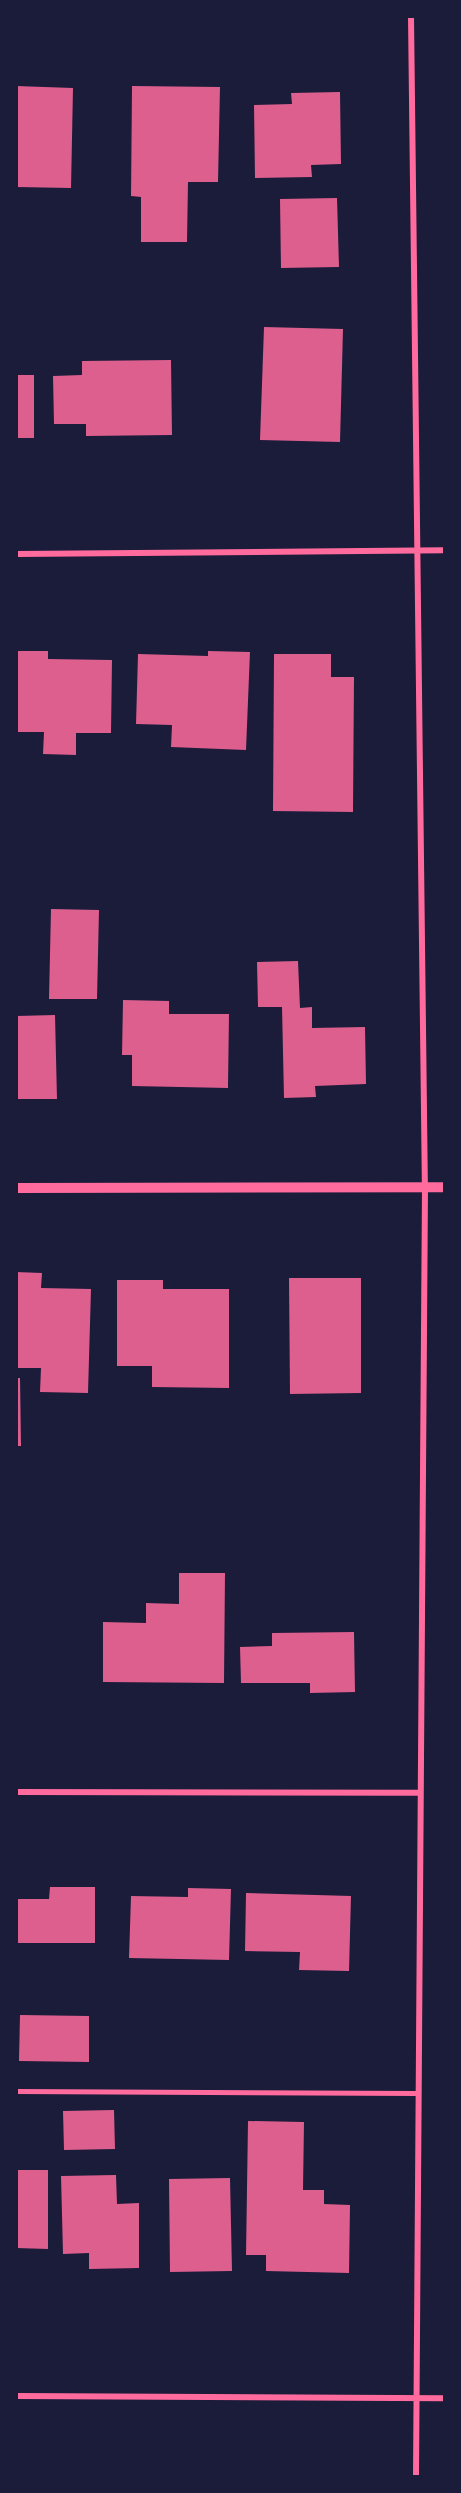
<!DOCTYPE html>
<style>
body{margin:0}
#map{position:relative;width:461px;height:2493px;overflow:hidden;background:#1b1b3a;font-family:Arial,sans-serif}
div>[style]{position:absolute}
.building>*{inset:0;background:#dd5f8e}
.service>*{height:4.5px;margin:-2.25px;padding:0 2.25px;transform-origin:2.25px;border-radius:2.25px;background:#ff6b9d}
.minor>*{height:6px;margin:-3px;padding:0 3px;transform-origin:3px;border-radius:3px;background:#ff6b9d}
.tertiary>*{height:10px;margin:-5px;padding:0 5px;transform-origin:5px;border-radius:5px;background:#ff6b9d}
span{translate:-50% -50%;white-space:nowrap;text-align:center;line-height:1.15;-webkit-text-stroke:4.5px #1b1b3a;paint-order:stroke}
.frame{position:absolute;inset:0;border:18px solid #1b1b3a;pointer-events:none}
</style>
<div id="map">
<div class="building">
<i style="clip-path:polygon(16px 86px,73px 88px,71px 188px,16px 187px)"></i>
<i style="clip-path:polygon(132px 86px,220px 87px,218px 182px,188px 182px,187px 242px,141px 242px,141px 197px,131px 196px)"></i>
<i style="clip-path:polygon(340px 92px,341px 164px,311px 165px,312px 177px,255px 178px,254px 105px,292px 104px,291px 93px)"></i>
<i style="clip-path:polygon(337px 198px,339px 267px,281px 268px,280px 199px)"></i>
<i style="clip-path:polygon(264px 327px,343px 329px,340px 442px,260px 440px)"></i>
<i style="clip-path:polygon(171px 360px,172px 435px,86px 436px,86px 424px,54px 424px,53px 376px,82px 375px,82px 361px)"></i>
<i style="clip-path:polygon(16px 375px,34px 375px,34px 438px,16px 438px)"></i>
<i style="clip-path:polygon(16px 651px,48px 651px,48px 659px,112px 660px,111px 733px,76px 733px,76px 755px,43px 754px,44px 732px,16px 732px)"></i>
<i style="clip-path:polygon(208px 651px,250px 652px,246px 750px,171px 747px,172px 725px,136px 724px,138px 654px,208px 656px)"></i>
<i style="clip-path:polygon(274px 654px,331px 654px,331px 677px,354px 677px,353px 812px,273px 811px)"></i>
<i style="clip-path:polygon(51px 909px,99px 910px,97px 999px,49px 999px)"></i>
<i style="clip-path:polygon(298px 961px,300px 1008px,312px 1007px,312px 1028px,365px 1027px,366px 1084px,315px 1086px,316px 1097px,284px 1098px,282px 1007px,258px 1007px,257px 962px)"></i>
<i style="clip-path:polygon(123px 1000px,169px 1001px,169px 1014px,229px 1014px,228px 1088px,132px 1086px,132px 1055px,122px 1055px)"></i>
<i style="clip-path:polygon(55px 1015px,57px 1099px,16px 1099px,16px 1016px)"></i>
<i style="clip-path:polygon(16px 1272px,42px 1273px,41px 1288px,91px 1289px,88px 1393px,40px 1392px,41px 1368px,16px 1368px)"></i>
<i style="clip-path:polygon(289px 1278px,361px 1278px,361px 1393px,290px 1394px)"></i>
<i style="clip-path:polygon(117px 1280px,163px 1280px,163px 1289px,229px 1289px,229px 1388px,152px 1387px,152px 1366px,117px 1366px)"></i>
<i style="clip-path:polygon(16px 1378px,20px 1378px,21px 1446px,16px 1446px)"></i>
<i style="clip-path:polygon(179px 1573px,225px 1573px,224px 1683px,103px 1682px,103px 1622px,146px 1623px,146px 1603px,179px 1604px)"></i>
<i style="clip-path:polygon(354px 1632px,355px 1692px,310px 1693px,310px 1683px,241px 1683px,240px 1647px,272px 1646px,272px 1633px)"></i>
<i style="clip-path:polygon(50px 1887px,95px 1887px,95px 1943px,16px 1943px,16px 1899px,49px 1899px)"></i>
<i style="clip-path:polygon(188px 1888px,231px 1889px,229px 1960px,129px 1958px,131px 1896px,188px 1897px)"></i>
<i style="clip-path:polygon(246px 1893px,351px 1896px,349px 1971px,299px 1970px,300px 1952px,245px 1951px)"></i>
<i style="clip-path:polygon(20px 2015px,89px 2016px,89px 2062px,19px 2061px)"></i>
<i style="clip-path:polygon(114px 2110px,115px 2149px,64px 2150px,63px 2111px)"></i>
<i style="clip-path:polygon(248px 2121px,304px 2122px,303px 2190px,324px 2190px,324px 2204px,350px 2205px,349px 2273px,266px 2271px,266px 2255px,246px 2255px)"></i>
<i style="clip-path:polygon(16px 2170px,48px 2170px,48px 2249px,16px 2248px)"></i>
<i style="clip-path:polygon(116px 2175px,117px 2204px,139px 2203px,139px 2268px,89px 2269px,89px 2253px,63px 2254px,61px 2176px)"></i>
<i style="clip-path:polygon(230px 2178px,232px 2271px,170px 2272px,169px 2179px)"></i>
</div>
<div class="service">
<i style="left:16px;top:2091px;width:401px;rotate:0.3deg"></i>
</div>
<div class="minor">
<i style="left:411px;top:16px;width:1171px;rotate:89.32deg"></i>
<i style="left:425px;top:1187px;width:1289px;rotate:90.4deg"></i>
<i style="left:16px;top:554px;width:428px;rotate:-0.5deg"></i>
<i style="left:16px;top:1792px;width:401px;rotate:0.1deg"></i>
<i style="left:16px;top:2396px;width:428px;rotate:0.3deg"></i>
</div>
<div class="tertiary">
<i style="left:16px;top:1188px;width:428px;rotate:-0.1deg"></i>
</div>
<div class="frame"></div>
</div>
